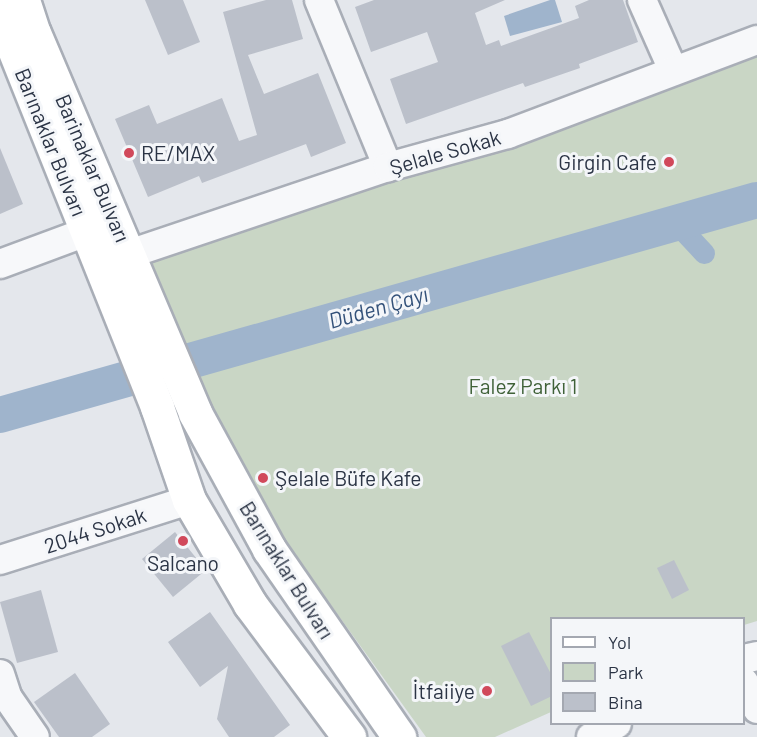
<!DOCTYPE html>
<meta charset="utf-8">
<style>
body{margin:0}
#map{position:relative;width:757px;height:737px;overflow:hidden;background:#e4e7ec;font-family:Barlow,sans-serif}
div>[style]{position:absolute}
.green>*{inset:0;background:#c9d6c5}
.water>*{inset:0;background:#9fb4cc}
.canal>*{height:21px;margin:-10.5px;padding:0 10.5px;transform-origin:10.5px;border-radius:10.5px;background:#9fb4cc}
.river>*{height:36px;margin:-18px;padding:0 18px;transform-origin:18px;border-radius:18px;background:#9fb4cc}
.building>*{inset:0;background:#bbc0ca}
.roads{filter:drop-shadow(2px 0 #a9aeb7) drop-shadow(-2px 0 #a9aeb7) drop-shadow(0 2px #a9aeb7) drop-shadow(0 -2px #a9aeb7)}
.minor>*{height:28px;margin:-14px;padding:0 14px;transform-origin:14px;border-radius:14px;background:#f7f8fa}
.major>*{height:33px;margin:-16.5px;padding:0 16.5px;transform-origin:16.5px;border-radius:16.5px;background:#fff}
.dots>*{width:16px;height:16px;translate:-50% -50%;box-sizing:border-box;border:3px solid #f4f6f9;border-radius:50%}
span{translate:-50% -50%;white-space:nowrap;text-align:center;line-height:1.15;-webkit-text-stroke:6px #f4f6f9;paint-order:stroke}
.street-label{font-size:21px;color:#2b3445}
.poi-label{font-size:21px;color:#2b3445}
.left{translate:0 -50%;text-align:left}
.right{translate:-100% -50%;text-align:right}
.park-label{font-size:21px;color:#3f6138}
.water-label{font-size:22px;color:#34527a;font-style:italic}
.legend{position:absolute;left:550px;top:617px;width:195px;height:108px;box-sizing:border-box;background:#f4f6f9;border:2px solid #a4a8b1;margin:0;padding:8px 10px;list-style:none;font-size:18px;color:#2b3445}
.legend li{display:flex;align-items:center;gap:12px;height:30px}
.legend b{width:30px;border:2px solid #a4a8b1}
</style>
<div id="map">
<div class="green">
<i style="clip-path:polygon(757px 56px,757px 621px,744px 625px,744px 618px,552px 618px,551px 712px,495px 737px,426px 737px,279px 533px,218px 423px,149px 255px,535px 138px)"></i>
</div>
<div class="water">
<i style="clip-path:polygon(550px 0,555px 0,562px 22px,510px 36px,504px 16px)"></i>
</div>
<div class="canal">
<i style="left:676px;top:223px;width:41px;rotate:47deg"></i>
</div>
<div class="river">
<i style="left:0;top:415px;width:787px;rotate:-15.86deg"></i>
</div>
<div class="building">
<i style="clip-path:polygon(145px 0,183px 0,200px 42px,168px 55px)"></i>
<i style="clip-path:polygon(266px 0,292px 0,303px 39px,248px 55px,264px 94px,318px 73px,346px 143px,311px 157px,306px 144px,202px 183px,199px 176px,148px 197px,115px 119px,149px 105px,157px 124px,222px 98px,239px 141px,257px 135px,223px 12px)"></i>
<i style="clip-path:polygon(374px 0,505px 0,475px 13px,486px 45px,499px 40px,501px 46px,579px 18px,575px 6px,589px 0,623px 0,638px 42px,579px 64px,580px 68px,525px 87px,523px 83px,406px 124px,390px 79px,438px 62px,427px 32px,371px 52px,355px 7px)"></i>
<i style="clip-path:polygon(0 148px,23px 204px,0 214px)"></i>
<i style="clip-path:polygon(175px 532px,206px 570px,173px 597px,142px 559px)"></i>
<i style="clip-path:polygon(674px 560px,689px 590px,672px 599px,657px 568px)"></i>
<i style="clip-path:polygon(41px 590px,58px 652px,17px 663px,0 602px)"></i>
<i style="clip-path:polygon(210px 612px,290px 725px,274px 737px,229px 737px,217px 719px,228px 666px,200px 687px,168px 642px)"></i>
<i style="clip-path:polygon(529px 632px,552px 676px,552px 696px,531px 706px,501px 646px)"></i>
<i style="clip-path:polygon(75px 673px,110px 724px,92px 737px,59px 737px,34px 702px)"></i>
</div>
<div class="roads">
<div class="minor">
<i style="left:319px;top:0;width:181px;rotate:67.6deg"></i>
<i style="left:642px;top:0;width:77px;rotate:66.1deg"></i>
<i style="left:129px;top:254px;width:273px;rotate:-18.6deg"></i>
<i style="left:388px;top:167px;width:124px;rotate:-15.4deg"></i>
<i style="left:508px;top:134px;width:266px;rotate:-20.7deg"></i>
<i style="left:0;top:264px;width:92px;rotate:-20.4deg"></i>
<i style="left:0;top:560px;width:198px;rotate:-17.6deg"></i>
<i style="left:744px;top:659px;width:13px;rotate:-13deg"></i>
<i style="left:0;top:674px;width:25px;rotate:72deg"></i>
<i style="left:8px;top:698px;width:47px;rotate:55.3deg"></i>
<i style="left:744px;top:682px;width:30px;rotate:64deg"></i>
<i style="left:591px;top:737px;width:29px;rotate:-27deg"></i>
</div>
<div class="major">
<i style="left:23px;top:0;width:35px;rotate:72deg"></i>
<i style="left:34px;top:33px;width:413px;rotate:67deg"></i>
<i style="left:195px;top:413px;width:155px;rotate:61.4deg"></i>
<i style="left:269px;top:549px;width:229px;rotate:55.3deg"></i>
<i style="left:0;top:14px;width:423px;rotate:68.2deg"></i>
<i style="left:157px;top:407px;width:98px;rotate:71deg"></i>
<i style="left:189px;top:500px;width:121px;rotate:59.6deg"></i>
<i style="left:250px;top:604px;width:166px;rotate:53.3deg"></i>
</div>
</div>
<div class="dots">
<i style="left:129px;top:153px;background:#d1495b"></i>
<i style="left:669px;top:162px;background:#d1495b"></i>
<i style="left:263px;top:478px;background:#d1495b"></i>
<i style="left:183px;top:541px;background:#d1495b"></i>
<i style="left:487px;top:691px;background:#d1495b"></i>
</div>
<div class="street-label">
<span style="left:51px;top:142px;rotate:68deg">Barınaklar Bulvarı</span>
<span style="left:445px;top:152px;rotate:-16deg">Şelale Sokak</span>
<span style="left:93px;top:168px;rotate:67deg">Barinaklar Bulvarı</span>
<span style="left:95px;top:530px;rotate:-18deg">2044 Sokak</span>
<span style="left:287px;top:570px;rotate:58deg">Barınaklar Bulvarı</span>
</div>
<div class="poi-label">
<span class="left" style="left:141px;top:153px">RE/MAX</span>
<span class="right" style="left:657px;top:162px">Girgin Cafe</span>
<span class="left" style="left:275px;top:478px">Şelale Büfe Kafe</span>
<span style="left:183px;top:563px">Salcano</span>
<span class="right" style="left:475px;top:691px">İtfaiiye</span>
</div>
<div class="park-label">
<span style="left:523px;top:386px">Falez Parkı 1</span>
</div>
<div class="water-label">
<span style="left:378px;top:307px;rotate:-16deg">Düden Çayı</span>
</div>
<ul class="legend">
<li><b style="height:8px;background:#fff"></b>Yol</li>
<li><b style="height:16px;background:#c9d6c5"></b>Park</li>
<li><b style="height:16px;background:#bbc0ca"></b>Bina</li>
</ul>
</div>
